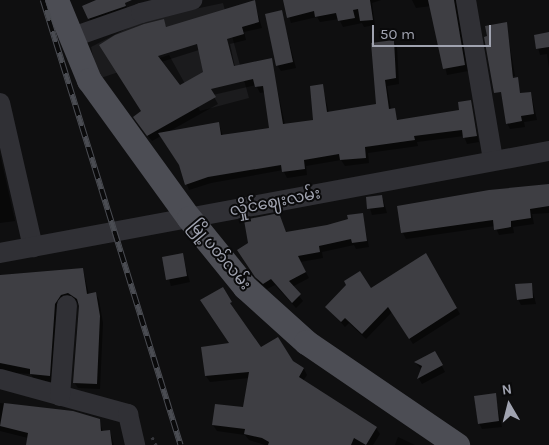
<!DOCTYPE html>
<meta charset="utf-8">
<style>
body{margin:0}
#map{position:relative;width:549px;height:445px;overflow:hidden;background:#0f0f10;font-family:Karla,"Noto Sans Myanmar",sans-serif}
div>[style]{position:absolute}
.built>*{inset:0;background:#1b1b1d}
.shadow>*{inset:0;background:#0007}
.building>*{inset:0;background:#3e3e43}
.path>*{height:3px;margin-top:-1.5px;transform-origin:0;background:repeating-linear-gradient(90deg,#36373c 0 2.5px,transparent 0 6.5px)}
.minor>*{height:20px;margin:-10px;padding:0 10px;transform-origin:10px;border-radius:10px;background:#303035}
.major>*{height:25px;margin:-12.5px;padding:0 12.5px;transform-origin:12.5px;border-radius:12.5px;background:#4c4d54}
.rail>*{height:5.5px;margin-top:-2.75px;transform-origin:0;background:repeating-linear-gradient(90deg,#0a0a0b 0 11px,#4a4c52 0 22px);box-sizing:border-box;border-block:1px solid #4a4c52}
span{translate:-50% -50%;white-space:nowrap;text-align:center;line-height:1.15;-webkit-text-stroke:4px #0a0a0b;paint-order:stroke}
.street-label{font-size:16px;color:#a0a3b0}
.north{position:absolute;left:484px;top:380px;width:50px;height:50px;-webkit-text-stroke:4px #0a0a0b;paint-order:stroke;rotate:352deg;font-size:14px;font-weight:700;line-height:20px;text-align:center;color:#a0a3b0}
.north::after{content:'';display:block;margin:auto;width:18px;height:22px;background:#a0a3b0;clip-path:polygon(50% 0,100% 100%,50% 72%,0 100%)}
.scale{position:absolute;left:372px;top:25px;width:119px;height:22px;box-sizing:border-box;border:2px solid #a0a3b0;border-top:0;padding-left:6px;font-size:15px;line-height:18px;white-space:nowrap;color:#a0a3b0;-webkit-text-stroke:4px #0a0a0b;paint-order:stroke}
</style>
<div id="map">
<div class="built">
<i style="clip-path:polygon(223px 3px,249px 98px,200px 111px,169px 55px,98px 79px,91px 47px,143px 20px)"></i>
</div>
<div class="shadow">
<i style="clip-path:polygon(97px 0,124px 0,128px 11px,92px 23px,89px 18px)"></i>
<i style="clip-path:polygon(284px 0,381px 0,372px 3px,375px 25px,364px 27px,362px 23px,343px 27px,339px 19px,320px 22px,317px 17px,291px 23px)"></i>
<i style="clip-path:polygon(412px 0,457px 0,468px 71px,447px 75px,431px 6px,416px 8px)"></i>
<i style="clip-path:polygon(evenodd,254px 1px,262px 28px,244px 32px,246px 40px,230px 44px,235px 67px,271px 60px,285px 125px,315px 121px,322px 85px,329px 113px,378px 105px,394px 41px,397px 47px,399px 84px,387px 86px,391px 110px,394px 109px,398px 121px,460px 111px,470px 101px,479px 142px,467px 144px,464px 136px,417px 142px,418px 146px,368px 153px,369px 163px,345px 166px,341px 160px,306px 166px,307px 175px,287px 178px,283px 170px,211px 183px,189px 190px,180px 166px,161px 136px,152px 141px,138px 123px,163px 21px,167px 28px,254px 1px,199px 50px,205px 73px,180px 87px,161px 62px,199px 50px,254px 1px,256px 85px,260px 93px,265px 92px,270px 129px,223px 136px,219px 124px,168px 132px,218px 104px,213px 95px,256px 85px)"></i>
<i style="clip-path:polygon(281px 11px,296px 68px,281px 71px,277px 65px)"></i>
<i style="clip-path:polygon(506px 24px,515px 76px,495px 78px)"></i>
<i style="clip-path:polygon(549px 34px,549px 68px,547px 54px,540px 55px,535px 36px)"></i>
<i style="clip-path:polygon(531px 93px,537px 120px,524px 122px,525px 127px,510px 129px,507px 123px)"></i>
<i style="clip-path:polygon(0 154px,15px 221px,0 223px)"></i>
<i style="clip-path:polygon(549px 185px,549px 213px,532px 214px,534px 224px,513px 227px,514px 233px,499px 235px,495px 226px,406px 239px,403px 233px,399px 207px)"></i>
<i style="clip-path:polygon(382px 196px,387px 213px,372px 215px,367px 198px)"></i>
<i style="clip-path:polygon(362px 214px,369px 247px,356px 249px,354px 245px,322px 252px,323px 258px,300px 262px,309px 278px,292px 287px,303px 301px,296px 308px,275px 285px,267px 289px,260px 283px,242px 256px,249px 244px,279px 215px,286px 233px,328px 226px)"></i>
<i style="clip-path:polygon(182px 255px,190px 282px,171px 286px,163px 258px)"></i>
<i style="clip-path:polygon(425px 255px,460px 314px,413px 344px,392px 312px,366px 339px,349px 323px,345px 327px,327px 307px,371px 290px)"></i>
<i style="clip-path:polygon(83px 269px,89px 295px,96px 294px,99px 300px,103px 323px,100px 389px,78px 388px,74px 382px,80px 305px,71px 299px,52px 382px,34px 380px,31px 374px,0 372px,0 277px)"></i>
<i style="clip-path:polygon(531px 284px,536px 304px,521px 305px,518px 299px)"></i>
<i style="clip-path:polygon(222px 288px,233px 310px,261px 349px,304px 369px,307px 375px,303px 381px,376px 428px,380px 434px,373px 445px,265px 445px,249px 440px,245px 435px,217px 431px,213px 425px,216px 405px,244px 408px,249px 378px,210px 382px,206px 376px,231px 344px)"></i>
<i style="clip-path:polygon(435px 353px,445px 372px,422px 384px,419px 379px,422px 370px,416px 363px)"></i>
<i style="clip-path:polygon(495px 395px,502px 427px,482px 429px,479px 423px)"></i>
<i style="clip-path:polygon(0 403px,73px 412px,99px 420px,103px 432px,110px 431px,114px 445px,27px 445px,28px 438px,0 431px)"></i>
<i style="clip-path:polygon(398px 437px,415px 445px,395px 445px)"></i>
</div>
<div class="building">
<i style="clip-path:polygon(96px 0,132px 0,125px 3px,126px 6px,88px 19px,82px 6px)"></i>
<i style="clip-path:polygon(evenodd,255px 0,259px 22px,242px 27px,244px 34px,227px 39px,234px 66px,272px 58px,283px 124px,313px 120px,310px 86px,323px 84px,327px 112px,376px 104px,371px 43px,394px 40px,396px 78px,385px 80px,389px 109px,395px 108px,397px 120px,459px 110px,458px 102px,471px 100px,477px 136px,463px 138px,462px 130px,414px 136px,415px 140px,365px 147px,366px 158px,340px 160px,339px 154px,304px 160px,305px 169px,282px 172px,281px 165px,208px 177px,185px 185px,179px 165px,158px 133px,219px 122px,221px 135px,269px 128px,263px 86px,255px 87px,253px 79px,211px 89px,216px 97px,147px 136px,133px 117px,141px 111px,99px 45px,115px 35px,144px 24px,164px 19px,166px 27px,255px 0,197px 44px,203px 72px,180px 85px,158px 56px,197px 44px)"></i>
<i style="clip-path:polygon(283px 0,370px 0,373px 20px,360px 21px,358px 9px,353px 10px,355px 18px,338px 21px,336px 13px,315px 17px,314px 11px,287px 18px)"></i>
<i style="clip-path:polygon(428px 0,454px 0,465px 65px,443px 69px)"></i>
<i style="clip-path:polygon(282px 10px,293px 62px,276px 66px,265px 14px)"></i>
<i style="clip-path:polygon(507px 22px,513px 78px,518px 77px,520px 93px,531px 92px,534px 114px,521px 116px,522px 121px,506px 124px,501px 92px,494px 93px,484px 37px,487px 36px,485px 26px)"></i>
<i style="clip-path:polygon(549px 32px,549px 47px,536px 49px,534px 35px)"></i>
<i style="clip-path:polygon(549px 184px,549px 206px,530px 209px,531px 218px,511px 221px,511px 227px,494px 230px,493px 220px,401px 233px,397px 206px,489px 190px)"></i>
<i style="clip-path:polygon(382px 195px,384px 207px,367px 209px,366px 197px)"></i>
<i style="clip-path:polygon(279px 213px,286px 232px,327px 225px,348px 219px,347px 215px,363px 213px,367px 241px,352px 243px,351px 239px,319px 246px,320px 252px,298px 256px,306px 272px,289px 281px,301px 294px,292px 303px,271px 279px,263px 284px,255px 277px,237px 250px,248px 243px,244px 220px)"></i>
<i style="clip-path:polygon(183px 253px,187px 276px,166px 280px,162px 257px)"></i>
<i style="clip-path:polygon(426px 253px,457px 308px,409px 339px,388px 307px,362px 334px,345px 318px,341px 322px,325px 307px,346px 285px,344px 281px,360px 271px,371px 288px)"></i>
<i style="clip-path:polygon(83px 268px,87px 294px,96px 292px,100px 316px,97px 384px,73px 383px,79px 306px,77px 299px,68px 293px,61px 295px,55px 304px,50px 376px,30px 374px,30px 369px,0 363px,0 275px)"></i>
<i style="clip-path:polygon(532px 283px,533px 298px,517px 300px,515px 284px)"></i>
<i style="clip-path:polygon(223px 287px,232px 302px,230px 303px,261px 347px,278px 337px,293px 361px,304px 368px,299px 377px,377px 427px,366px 445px,354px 438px,351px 445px,268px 445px,269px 442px,262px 438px,244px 434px,245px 429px,212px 425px,215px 404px,243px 407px,249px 372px,205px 376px,201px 347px,229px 343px,200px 300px)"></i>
<i style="clip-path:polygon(435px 351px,443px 365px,417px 379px,422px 366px,414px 362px)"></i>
<i style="clip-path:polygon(496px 393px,499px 421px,478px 424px,474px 396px)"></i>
<i style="clip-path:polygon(4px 403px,73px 411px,100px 419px,101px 431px,110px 430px,112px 445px,26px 445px,28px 433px,0 426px)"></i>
</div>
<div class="path">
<i style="left:152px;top:437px;width:9px;rotate:63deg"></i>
</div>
<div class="minor">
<i style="left:466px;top:0;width:162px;rotate:80.4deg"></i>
<i style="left:73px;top:37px;width:72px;rotate:-19.4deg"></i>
<i style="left:141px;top:13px;width:53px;rotate:-14.3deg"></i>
<i style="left:0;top:103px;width:148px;rotate:77.1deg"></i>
<i style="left:0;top:253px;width:558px;rotate:-10.53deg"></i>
<i style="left:0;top:379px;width:133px;rotate:15.3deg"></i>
<i style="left:128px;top:414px;width:32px;rotate:77deg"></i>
<i style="left:60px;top:396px;width:91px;rotate:-85.6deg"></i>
</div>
<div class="major">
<i style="left:56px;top:0;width:87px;rotate:67.6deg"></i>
<i style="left:89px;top:80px;width:170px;rotate:54.1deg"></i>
<i style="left:189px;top:218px;width:89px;rotate:50.9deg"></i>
<i style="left:245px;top:287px;width:82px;rotate:42deg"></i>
<i style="left:306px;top:342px;width:183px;rotate:34.3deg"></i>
</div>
<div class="rail">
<i style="left:43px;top:0;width:466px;rotate:72.8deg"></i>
</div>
<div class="street-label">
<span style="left:275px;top:202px;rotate:-11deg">လှိုင်ဈေးလမ်း</span>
<span style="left:220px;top:255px;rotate:50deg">မြို့ပတ်လမ်း</span>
</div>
<div class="north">N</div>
<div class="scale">50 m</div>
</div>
